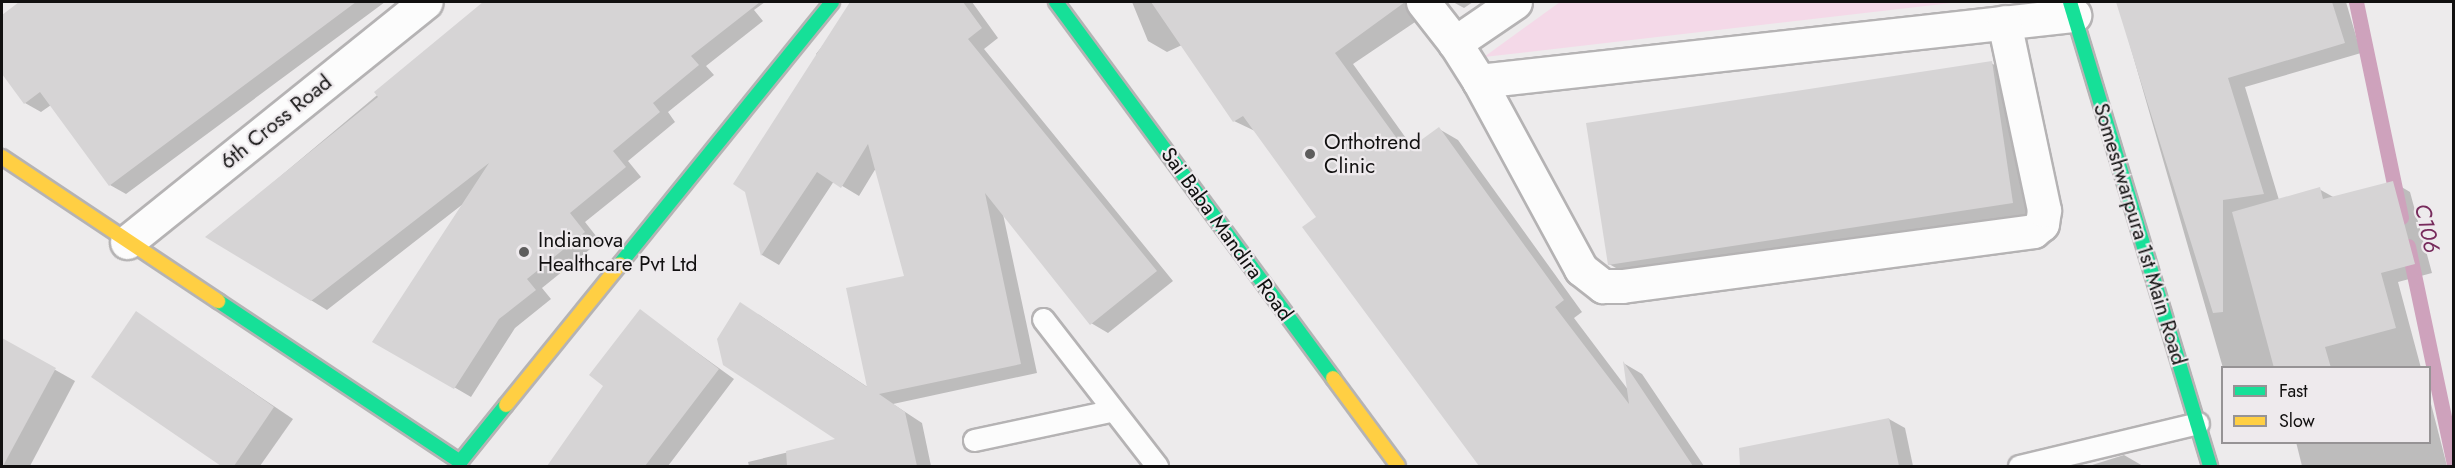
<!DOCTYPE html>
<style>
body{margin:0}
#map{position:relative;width:2455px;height:468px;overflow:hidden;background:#edebec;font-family:Jost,sans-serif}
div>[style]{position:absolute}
.green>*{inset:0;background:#f4d9e8}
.shadow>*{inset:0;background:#0003}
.stream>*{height:15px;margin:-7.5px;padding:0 7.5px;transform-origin:7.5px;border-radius:7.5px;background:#cea2bc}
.building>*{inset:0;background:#d6d4d5}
.roads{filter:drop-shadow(2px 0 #b5b3b4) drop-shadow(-2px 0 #b5b3b4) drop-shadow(0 2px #b5b3b4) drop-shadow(0 -2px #b5b3b4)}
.lane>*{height:21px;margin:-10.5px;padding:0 10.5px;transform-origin:10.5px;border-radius:10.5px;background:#fcfcfc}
.street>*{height:33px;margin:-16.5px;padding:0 16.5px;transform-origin:16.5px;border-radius:16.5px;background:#fcfcfc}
.fast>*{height:14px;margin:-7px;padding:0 7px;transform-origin:7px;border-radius:7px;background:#16e098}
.slow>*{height:14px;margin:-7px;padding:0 7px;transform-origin:7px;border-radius:7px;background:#ffcf43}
.dots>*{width:16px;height:16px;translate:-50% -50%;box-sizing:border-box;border:3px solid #eeeaed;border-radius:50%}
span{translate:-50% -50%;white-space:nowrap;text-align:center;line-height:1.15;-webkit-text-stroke:4.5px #eeeaed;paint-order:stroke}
.street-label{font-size:21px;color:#111010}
.poi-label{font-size:21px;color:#111010}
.left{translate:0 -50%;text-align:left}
.water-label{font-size:22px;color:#772b5c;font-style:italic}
.frame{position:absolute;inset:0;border:3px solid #111010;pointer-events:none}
.legend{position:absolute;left:2221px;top:366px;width:210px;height:78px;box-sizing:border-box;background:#eeeaed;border:2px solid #969395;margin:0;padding:8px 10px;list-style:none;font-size:18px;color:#111010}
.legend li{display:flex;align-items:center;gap:12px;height:30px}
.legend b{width:30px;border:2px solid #969395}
</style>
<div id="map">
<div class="green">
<i style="clip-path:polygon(1560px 2px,1960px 2px,1484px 57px)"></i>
</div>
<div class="shadow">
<i style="clip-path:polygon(22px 2px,385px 2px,126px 194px,110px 185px,51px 105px,41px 112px,25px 103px,2px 72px,2px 17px)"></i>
<i style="clip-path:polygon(488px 2px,765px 2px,754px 10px,763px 21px,706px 66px,714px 75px,668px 112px,675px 122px,628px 161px,641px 177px,585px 222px,600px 241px,542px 288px,551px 299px,515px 328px,471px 397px,375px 341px,463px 204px,327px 310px,208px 237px)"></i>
<i style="clip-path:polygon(850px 2px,972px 2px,998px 38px,984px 49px,1173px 281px,1108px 333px,1091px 323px,1003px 214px,1037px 373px,893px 404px,922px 423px,931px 466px,749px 466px,748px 462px,839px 440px,758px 314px,869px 388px,905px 277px,876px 168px,859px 196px,834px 181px,779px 265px,762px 255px,746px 191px,820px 59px,816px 54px,848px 14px)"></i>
<i style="clip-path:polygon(1132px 2px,1430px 2px,1424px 16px,1353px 64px,1413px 148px,1439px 129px,1458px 140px,1582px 312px,1574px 318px,1629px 391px,1625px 364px,1642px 374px,1704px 466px,1481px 466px,1305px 227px,1318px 218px,1255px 131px,1234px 121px,1182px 45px,1167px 52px,1148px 41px)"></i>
<i style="clip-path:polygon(1453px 2px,1473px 2px,1464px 8px)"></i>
<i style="clip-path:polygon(2130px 2px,2346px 2px,2361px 53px,2245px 87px,2279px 200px,2319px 189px,2335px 198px,2393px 182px,2410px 192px,2432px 273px,2398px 282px,2421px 368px,2223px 368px,2119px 7px)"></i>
<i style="clip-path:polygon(1991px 63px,2012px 75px,2033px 214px,1630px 276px,1609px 264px)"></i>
<i style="clip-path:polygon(640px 311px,734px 379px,668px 466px,549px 466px,605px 386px)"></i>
<i style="clip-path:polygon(136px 313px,293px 419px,260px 466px,223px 466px,93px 377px)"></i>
<i style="clip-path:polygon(2px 340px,75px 381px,30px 466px,2px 466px)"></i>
<i style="clip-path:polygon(2430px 400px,2447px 466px,2302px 466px,2296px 442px,2430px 442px)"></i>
<i style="clip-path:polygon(1889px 419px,1905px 428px,1913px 466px,1778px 466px,1774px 442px)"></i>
<i style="clip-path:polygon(2124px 455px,2143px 466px,2089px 466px)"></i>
</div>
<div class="stream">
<i style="left:2356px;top:2px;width:220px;rotate:78.2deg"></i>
<i style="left:2408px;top:246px;width:223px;rotate:78.1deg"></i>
</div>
<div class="building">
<i style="clip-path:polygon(19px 2px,356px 2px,109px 186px,40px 92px,24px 104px,2px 74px,2px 15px)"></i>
<i style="clip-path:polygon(483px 2px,760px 2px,691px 56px,699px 65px,653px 103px,660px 112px,613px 151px,626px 167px,570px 213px,585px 232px,527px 279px,536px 290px,499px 319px,454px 389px,372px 342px,489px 163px,311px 301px,205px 237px,378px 97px,374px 92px)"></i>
<i style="clip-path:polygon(850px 2px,963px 2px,982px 28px,968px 39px,1157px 271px,1090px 325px,985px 193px,1021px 364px,879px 394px,905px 412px,917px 466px,787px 466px,786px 451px,835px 439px,723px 365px,717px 339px,740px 302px,867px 387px,846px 288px,904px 276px,868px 144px,841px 188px,817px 172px,761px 256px,745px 192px,733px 184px)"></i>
<i style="clip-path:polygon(1151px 2px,1405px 2px,1335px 53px,1406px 151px,1439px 127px,1564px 300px,1555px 307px,1629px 404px,1623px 361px,1693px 466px,1479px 466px,1302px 227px,1316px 217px,1243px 116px,1233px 122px)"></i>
<i style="clip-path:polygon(2116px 2px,2332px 2px,2345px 43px,2228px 78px,2264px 194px,2223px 200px,2223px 312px,2213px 313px)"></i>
<i style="clip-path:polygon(1992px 61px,2013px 203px,1608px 265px,1586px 123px)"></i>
<i style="clip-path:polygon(2393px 181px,2415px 264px,2381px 273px,2396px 328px,2325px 347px,2331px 368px,2274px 368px,2232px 212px,2320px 187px,2323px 199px)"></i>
<i style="clip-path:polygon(640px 309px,719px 369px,645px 466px,547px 466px,603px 386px,589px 375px)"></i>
<i style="clip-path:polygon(136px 311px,274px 407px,234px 466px,221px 466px,91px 377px)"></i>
<i style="clip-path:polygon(2px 338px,56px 368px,3px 466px,2px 466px)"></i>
<i style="clip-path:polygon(1889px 418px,1899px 466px,1740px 466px,1739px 448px)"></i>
</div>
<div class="roads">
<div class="lane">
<i style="left:1043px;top:319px;width:186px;rotate:52.2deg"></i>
<i style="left:974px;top:440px;width:139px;rotate:-12deg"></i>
<i style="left:2019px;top:466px;width:184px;rotate:-13.5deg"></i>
</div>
<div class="street">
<i style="left:1423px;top:2px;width:52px;rotate:52deg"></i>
<i style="left:1515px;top:2px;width:73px;rotate:145.7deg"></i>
<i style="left:1455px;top:43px;width:45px;rotate:57.7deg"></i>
<i style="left:1479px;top:81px;width:599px;rotate:-6.33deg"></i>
<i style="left:1479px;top:81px;width:214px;rotate:61.5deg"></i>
<i style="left:1581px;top:269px;width:28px;rotate:38deg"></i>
<i style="left:1603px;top:286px;width:19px"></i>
<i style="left:1622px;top:286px;width:415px;rotate:-7.6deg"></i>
<i style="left:2033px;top:231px;width:11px;rotate:-38deg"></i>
<i style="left:2042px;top:224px;width:14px;rotate:-82deg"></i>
<i style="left:2044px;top:210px;width:192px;rotate:-102deg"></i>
<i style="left:127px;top:242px;width:383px;rotate:-38.8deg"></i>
</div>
<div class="fast">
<i style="left:1056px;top:2px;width:467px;rotate:53.6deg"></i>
<i style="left:2070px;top:2px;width:485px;rotate:73.2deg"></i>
<i style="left:620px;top:264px;width:337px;rotate:-51deg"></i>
<i style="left:218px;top:301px;width:291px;rotate:33.6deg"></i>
<i style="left:460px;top:462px;width:73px;rotate:-51.1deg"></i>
</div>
<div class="slow">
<i style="left:2px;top:157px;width:260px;rotate:33.7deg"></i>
<i style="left:1333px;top:378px;width:109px;rotate:53.5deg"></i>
<i style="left:506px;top:405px;width:181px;rotate:-51deg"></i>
</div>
</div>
<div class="dots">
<i style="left:1310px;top:154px;background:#5e5d5d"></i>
<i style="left:524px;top:252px;background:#5e5d5d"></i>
</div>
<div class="street-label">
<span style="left:276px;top:122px;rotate:-39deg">6th Cross Road</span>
<span style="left:1227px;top:234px;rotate:54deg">Sai Baba Mandira Road</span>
<span style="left:2140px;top:234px;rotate:73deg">Someshwarpura 1st Main Road</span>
</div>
<div class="poi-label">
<span class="left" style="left:1324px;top:154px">Orthotrend<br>Clinic</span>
<span class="left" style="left:538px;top:252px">Indianova<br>Healthcare Pvt Ltd</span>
</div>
<div class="water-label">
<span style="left:2427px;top:228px;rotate:78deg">C106</span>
</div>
<div class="frame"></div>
<ul class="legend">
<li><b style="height:8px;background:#16e098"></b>Fast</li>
<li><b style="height:8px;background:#ffcf43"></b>Slow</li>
</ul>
</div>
